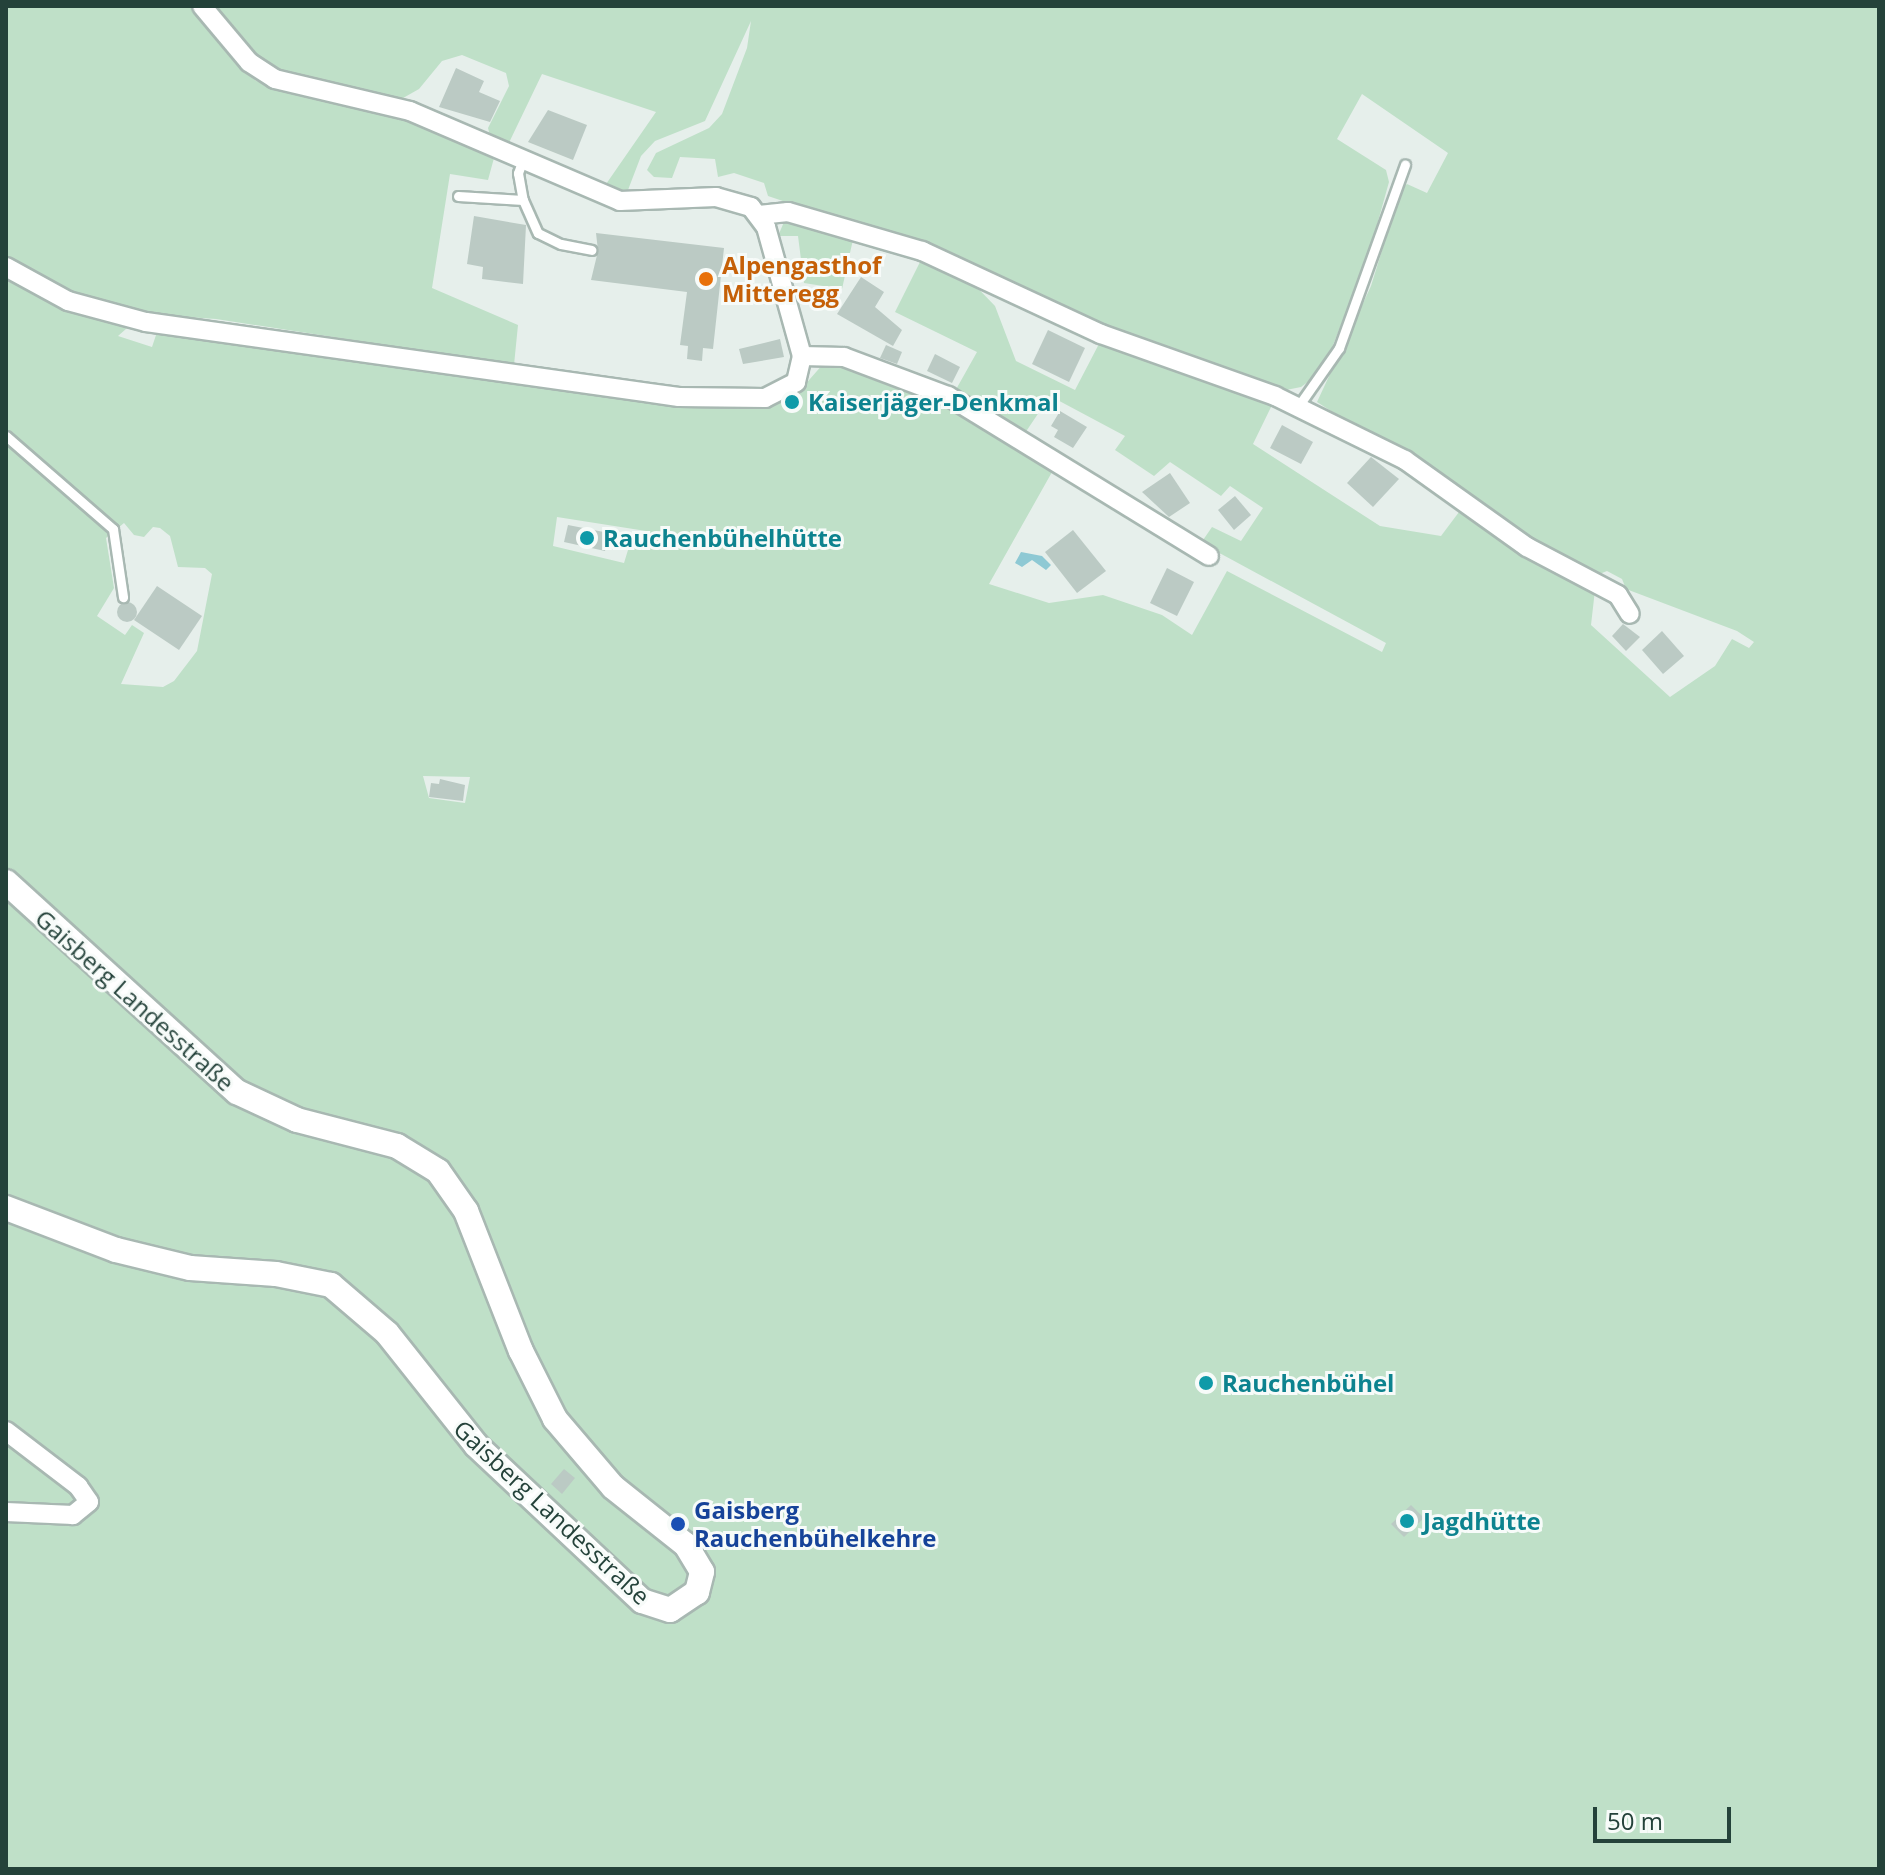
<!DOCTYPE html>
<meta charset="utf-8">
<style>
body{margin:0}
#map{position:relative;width:1885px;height:1875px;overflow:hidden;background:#e6efeb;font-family:"Open Sans",sans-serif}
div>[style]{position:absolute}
.green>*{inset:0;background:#bfe0c8}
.water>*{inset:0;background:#8ec9d4}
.building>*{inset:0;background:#bbcac4}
.round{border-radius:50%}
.roads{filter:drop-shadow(2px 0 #a8b8b2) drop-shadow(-2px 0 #a8b8b2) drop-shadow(0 2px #a8b8b2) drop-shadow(0 -2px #a8b8b2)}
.lane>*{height:9px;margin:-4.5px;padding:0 4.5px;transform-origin:4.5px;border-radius:4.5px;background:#fff}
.street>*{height:18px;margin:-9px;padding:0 9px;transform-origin:9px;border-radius:9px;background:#fff}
.secondary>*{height:24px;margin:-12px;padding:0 12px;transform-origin:12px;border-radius:12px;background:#fff}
.dots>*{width:22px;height:22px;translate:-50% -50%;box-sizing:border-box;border:4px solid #f7fbf9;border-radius:50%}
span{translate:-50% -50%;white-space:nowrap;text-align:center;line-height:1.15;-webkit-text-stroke:6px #f7fbf9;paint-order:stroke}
.food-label{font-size:24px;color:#c56008;font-weight:700}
.left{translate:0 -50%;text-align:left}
.culture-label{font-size:24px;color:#0d838f;font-weight:700}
.street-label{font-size:24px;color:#24423a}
.transit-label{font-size:24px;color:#164399;font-weight:700}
.frame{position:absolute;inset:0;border:8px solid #24423a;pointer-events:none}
.scale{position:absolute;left:1593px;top:1807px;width:138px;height:36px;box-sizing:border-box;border:4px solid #24423a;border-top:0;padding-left:10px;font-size:24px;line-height:28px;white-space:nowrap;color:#24423a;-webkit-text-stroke:6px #f7fbf9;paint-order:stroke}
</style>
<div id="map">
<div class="green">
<i style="clip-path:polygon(6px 6px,192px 6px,256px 81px,376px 107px,446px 132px,494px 158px,488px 180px,450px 174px,432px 288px,518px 325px,514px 365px,216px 319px,141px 314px,59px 290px,24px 271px,6px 258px)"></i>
<i style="clip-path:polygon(evenodd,211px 6px,1879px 6px,1879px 1869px,6px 1869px,6px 268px,135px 321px,118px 336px,152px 347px,158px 329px,221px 342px,236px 337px,700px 407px,762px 405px,795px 396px,824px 363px,836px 362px,919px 389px,1056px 465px,989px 584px,1049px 603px,1103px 595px,1162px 615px,1192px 635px,1227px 571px,1382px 652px,1386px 643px,1201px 543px,1212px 527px,1241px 541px,1263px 508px,1230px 486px,1221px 496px,1170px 462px,1154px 476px,1115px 450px,1125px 436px,1050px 396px,1025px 433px,954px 393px,977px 352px,895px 312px,923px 256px,965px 275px,995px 306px,1016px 361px,1075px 390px,1101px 340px,1274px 401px,1253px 444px,1380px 526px,1441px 536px,1462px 508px,1595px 590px,1591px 625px,1670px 697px,1715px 666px,1732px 639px,1749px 648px,1754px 642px,1737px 631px,1626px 589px,1622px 579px,1607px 571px,1597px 575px,1569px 564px,1317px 402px,1371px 286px,1401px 189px,1407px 184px,1427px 193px,1448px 153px,1362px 94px,1337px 139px,1386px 170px,1389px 182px,1370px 250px,1330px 353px,1316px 376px,1301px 387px,1281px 391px,1105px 330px,857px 226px,768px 196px,764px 183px,734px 173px,718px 177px,715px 159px,680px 157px,672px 178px,654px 177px,647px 170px,656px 153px,709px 128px,722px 114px,747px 48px,751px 21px,705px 121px,655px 141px,641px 156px,628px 190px,616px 192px,604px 187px,656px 112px,542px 74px,506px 149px,492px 144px,488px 128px,509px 86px,506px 73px,462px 55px,442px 61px,419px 89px,396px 102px,290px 78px,256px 59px,211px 6px,557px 517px,646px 531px,645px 541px,628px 550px,624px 563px,553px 546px,557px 517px,211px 6px,124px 523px,134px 535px,144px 537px,153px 527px,160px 528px,170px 536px,178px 567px,205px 568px,212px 574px,197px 651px,174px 681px,163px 687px,121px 684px,144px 633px,132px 625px,125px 635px,97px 616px,114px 588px,106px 538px,124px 523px,211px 6px,423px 776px,470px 777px,465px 803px,429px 798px,423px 776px)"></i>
<i style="clip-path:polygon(793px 219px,854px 235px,842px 289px,804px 283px,798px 236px,778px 236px,784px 222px)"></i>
</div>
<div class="water">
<i style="clip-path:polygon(1021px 552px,1042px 556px,1051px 565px,1046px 570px,1032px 560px,1022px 567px,1015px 563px)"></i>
</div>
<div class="building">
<i style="clip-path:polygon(456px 68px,484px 81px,479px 92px,500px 101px,490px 122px,439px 107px)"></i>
<i style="clip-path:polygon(548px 110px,587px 125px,573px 160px,528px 142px)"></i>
<i style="clip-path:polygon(474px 216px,526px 225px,523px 284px,482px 279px,483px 267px,467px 264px)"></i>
<i style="clip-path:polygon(596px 233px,724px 248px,713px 349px,703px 348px,702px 361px,687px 359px,688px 346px,680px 345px,687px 292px,591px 280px,598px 251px)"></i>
<i style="clip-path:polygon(861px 277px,884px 292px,875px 307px,902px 330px,893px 346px,837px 314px)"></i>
<i style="clip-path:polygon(1048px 330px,1085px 348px,1069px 382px,1032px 364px)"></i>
<i style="clip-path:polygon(780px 339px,784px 357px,743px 364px,739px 349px)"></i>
<i style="clip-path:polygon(886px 345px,902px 352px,897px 364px,880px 358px)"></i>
<i style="clip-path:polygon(935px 354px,960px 367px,952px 383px,927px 371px)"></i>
<i style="clip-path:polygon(1060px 411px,1087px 427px,1073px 448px,1054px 437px,1058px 430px,1051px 426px)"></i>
<i style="clip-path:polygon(1282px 425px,1313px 442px,1301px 464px,1270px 448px)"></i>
<i style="clip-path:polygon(1371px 457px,1399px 479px,1373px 507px,1347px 483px)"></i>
<i style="clip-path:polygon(1170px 473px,1190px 503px,1169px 517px,1142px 492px)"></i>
<i style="clip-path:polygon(1235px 496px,1251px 515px,1234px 530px,1218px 510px)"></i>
<i style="clip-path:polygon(568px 525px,609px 533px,605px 551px,564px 542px)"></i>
<i style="clip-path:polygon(1073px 530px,1106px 571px,1077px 593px,1045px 552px)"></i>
<i style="clip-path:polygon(1167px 568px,1194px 582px,1177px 616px,1150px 603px)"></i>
<i style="clip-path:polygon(157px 586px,202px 616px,179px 650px,134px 620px)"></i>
<i class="round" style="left:117px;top:602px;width:20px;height:20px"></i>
<i style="clip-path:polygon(1623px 624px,1640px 637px,1626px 651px,1612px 636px)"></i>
<i style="clip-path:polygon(1662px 631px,1684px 656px,1663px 674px,1642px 650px)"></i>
<i style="clip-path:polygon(440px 779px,465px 785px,463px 801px,429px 797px,431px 783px,439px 784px)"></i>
<i style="clip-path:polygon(564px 1469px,575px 1478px,562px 1494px,551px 1484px)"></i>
<i style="clip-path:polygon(1411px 1505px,1424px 1518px,1404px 1537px,1391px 1524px)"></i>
</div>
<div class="roads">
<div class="lane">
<i style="left:522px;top:162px;width:12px;rotate:110deg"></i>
<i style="left:518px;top:173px;width:27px;rotate:80deg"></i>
<i style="left:523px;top:200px;width:36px;rotate:66deg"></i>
<i style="left:538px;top:233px;width:25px;rotate:26deg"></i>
<i style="left:561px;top:244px;width:31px;rotate:11deg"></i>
<i style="left:458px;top:196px;width:65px;rotate:3.5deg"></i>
<i style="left:1297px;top:408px;width:73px;rotate:-55deg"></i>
<i style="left:1339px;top:348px;width:195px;rotate:-70.2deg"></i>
<i style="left:6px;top:436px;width:142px;rotate:41deg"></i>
<i style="left:113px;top:529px;width:69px;rotate:81.6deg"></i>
</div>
<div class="street">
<i style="left:759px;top:215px;width:29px;rotate:-6deg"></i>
<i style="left:788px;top:212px;width:140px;rotate:16.2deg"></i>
<i style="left:922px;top:251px;width:197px;rotate:24.9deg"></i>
<i style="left:1101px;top:334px;width:185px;rotate:19.6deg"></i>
<i style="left:1275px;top:396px;width:145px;rotate:26.2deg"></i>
<i style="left:1405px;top:460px;width:150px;rotate:35.5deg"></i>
<i style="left:1527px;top:547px;width:103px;rotate:27.8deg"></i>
<i style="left:1618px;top:595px;width:22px;rotate:58deg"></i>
<i style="left:6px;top:267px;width:71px;rotate:28.7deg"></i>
<i style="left:68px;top:301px;width:81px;rotate:15.1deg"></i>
<i style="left:146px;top:322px;width:538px;rotate:8.01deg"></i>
<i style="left:679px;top:397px;width:86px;rotate:0.7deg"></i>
<i style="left:765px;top:398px;width:35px;rotate:-27deg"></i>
<i style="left:796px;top:382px;width:27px;rotate:-77deg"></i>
<i style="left:802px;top:356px;width:134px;rotate:-105.6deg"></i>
<i style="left:766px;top:227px;width:25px;rotate:-127deg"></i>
<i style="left:751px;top:207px;width:36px;rotate:-164deg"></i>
<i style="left:716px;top:197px;width:96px;rotate:177.6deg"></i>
<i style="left:620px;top:201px;width:228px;rotate:-156.8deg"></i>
<i style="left:410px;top:111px;width:139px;rotate:-166.7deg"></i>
<i style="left:275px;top:79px;width:31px;rotate:-147deg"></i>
<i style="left:249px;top:62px;width:73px;rotate:-130deg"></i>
<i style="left:802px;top:356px;width:42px;rotate:1.4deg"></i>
<i style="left:844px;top:357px;width:111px;rotate:20.6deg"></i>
<i style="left:948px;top:396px;width:306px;rotate:31.5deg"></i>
<i style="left:6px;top:1431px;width:91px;rotate:37.4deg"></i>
<i style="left:78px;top:1486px;width:19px;rotate:55deg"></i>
<i style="left:89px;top:1502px;width:21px;rotate:141deg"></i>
<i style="left:73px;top:1515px;width:67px;rotate:-177.4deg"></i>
</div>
<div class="secondary">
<i style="left:6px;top:882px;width:312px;rotate:42.3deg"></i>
<i style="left:237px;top:1092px;width:66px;rotate:25deg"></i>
<i style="left:297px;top:1120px;width:103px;rotate:14.6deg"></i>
<i style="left:397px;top:1146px;width:48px;rotate:31.4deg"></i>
<i style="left:438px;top:1171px;width:49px;rotate:55deg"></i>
<i style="left:466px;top:1211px;width:150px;rotate:68.6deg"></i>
<i style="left:521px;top:1351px;width:76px;rotate:63.4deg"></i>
<i style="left:555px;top:1419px;width:89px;rotate:49.5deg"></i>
<i style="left:613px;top:1487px;width:93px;rotate:38.5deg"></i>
<i style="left:686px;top:1545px;width:31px;rotate:59deg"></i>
<i style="left:702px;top:1572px;width:21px;rotate:104deg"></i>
<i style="left:697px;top:1592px;width:32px;rotate:146deg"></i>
<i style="left:670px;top:1610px;width:29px;rotate:-162deg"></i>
<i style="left:642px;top:1601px;width:228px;rotate:-136.8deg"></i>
<i style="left:476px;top:1445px;width:143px;rotate:-128.5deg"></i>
<i style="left:387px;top:1333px;width:74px;rotate:-139.4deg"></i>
<i style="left:331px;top:1285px;width:56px;rotate:-168.7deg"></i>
<i style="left:276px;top:1274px;width:86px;rotate:-176deg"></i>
<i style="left:190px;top:1268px;width:76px;rotate:-166.3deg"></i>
<i style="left:116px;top:1250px;width:118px;rotate:-159.1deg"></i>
</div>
</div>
<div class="dots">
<i style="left:706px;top:279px;background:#e8710a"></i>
<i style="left:792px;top:402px;background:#0f9aa8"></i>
<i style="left:587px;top:538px;background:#0f9aa8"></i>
<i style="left:1206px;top:1383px;background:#0f9aa8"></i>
<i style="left:1407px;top:1521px;background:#0f9aa8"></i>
<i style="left:678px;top:1524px;background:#1a4fb4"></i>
</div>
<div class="food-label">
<span class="left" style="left:722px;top:279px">Alpengasthof<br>Mitteregg</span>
</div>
<div class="culture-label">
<span class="left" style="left:808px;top:402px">Kaiserjäger-Denkmal</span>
<span class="left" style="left:603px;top:538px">Rauchenbühelhütte</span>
<span class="left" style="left:1222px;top:1383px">Rauchenbühel</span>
<span class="left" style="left:1423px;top:1521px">Jagdhütte</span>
</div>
<div class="street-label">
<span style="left:135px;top:1000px;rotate:42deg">Gaisberg Landesstraße</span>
<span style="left:552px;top:1512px;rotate:43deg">Gaisberg Landesstraße</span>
</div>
<div class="transit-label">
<span class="left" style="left:694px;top:1524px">Gaisberg<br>Rauchenbühelkehre</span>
</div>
<div class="frame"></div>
<div class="scale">50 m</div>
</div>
